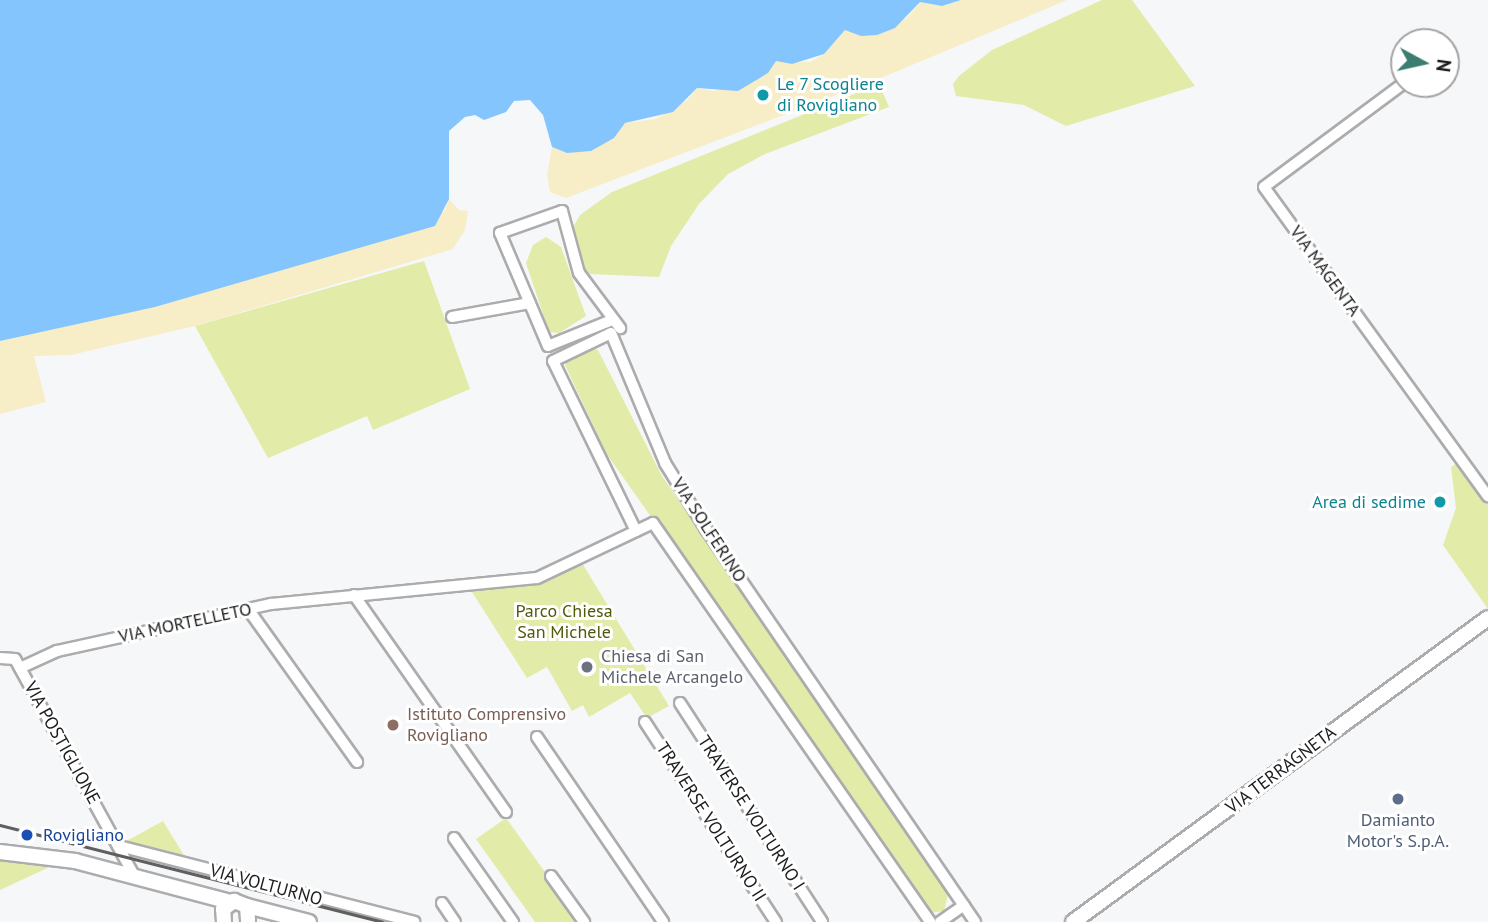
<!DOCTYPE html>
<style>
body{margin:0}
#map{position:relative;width:1488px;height:922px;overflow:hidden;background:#f6f7f9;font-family:"PT Sans",sans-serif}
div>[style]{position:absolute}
.green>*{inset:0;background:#e2eba7}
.sand>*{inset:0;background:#f7eec8}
.water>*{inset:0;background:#85c5fd}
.roads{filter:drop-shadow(2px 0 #acacaf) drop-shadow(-2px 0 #acacaf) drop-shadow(0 2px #acacaf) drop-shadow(0 -2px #acacaf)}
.street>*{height:10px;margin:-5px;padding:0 5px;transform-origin:5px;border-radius:5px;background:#fff}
.secondary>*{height:14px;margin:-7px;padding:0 7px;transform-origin:7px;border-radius:7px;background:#fff}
.rail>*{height:2.5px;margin:-1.25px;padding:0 1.25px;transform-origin:1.25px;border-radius:1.25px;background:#5e5f5f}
.dots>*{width:19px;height:19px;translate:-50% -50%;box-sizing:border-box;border:4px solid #fff;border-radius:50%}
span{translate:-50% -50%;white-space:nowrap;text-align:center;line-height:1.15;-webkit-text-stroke:6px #fff;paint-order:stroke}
.culture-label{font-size:18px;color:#0d838f}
.left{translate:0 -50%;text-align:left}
.right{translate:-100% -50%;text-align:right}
.street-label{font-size:18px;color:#1b1c1c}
.park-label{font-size:18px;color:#53590b}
.worship-label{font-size:18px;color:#5b616d}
.education-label{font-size:18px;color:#785e54}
.service-label{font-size:18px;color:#4e5e75}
.transit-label{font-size:18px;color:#164399}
.north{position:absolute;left:1390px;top:28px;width:70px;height:70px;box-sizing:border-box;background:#fff;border:2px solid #a4a4a4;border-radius:50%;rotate:98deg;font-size:19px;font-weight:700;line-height:28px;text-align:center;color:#1b1c1c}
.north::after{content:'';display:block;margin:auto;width:24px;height:32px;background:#3b7d6e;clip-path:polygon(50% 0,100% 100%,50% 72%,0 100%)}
</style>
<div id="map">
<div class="green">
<i style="clip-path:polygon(1102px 0,1132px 0,1195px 86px,1066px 126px,1024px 105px,956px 96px,953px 84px,959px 76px,992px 50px)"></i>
<i style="clip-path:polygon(879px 84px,889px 107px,765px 154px,728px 174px,699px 204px,671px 246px,659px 277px,590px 274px,583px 267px,573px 227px,580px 215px,612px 192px)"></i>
<i style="clip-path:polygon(546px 237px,561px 247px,586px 316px,559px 333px,549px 332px,526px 263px,533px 245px)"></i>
<i style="clip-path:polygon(424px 261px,470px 389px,373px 430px,367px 416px,268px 458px,195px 326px)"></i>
<i style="clip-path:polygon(588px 348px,598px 350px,662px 476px,949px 891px,944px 911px,930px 913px,606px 453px,565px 365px,568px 358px)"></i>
<i style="clip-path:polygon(1457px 463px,1488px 503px,1488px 609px,1443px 545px,1456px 508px,1451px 467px)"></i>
<i style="clip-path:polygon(582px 563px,669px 706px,647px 718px,630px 693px,589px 717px,583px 705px,572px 711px,547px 667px,527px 678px,470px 589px,531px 582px)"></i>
<i style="clip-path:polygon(506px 818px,581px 922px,535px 922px,476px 839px)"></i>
<i style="clip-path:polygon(163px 821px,188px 862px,123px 843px)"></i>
<i style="clip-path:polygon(0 859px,34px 861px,56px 864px,0 890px)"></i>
</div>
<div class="sand">
<i style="clip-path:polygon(961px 0,1067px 0,886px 76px,566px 198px,550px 192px,547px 175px,552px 147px,567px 153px,614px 138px,625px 123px,656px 119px,687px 100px,697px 88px,715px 91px,776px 61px,810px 62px,824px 54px,845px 30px,906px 19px,920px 2px,942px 6px)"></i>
<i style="clip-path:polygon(449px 199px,459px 210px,468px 211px,465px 230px,453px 249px,195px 326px,71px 355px,34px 356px,46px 402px,0 414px,0 341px,444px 212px)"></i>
</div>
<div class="water">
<i style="clip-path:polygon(0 0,961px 0,942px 6px,920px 2px,895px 28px,877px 35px,861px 36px,845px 30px,824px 54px,792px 64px,776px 61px,768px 73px,738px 91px,697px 88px,673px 112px,625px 123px,614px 138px,591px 151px,567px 153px,552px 147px,543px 115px,530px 100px,514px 101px,506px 112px,484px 120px,475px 115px,465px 117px,449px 131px,449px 199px,435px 226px,155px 307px,0 341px)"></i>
</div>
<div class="roads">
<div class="street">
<i style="left:1404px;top:83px;width:174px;rotate:143.4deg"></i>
<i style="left:1264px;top:187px;width:382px;rotate:54.1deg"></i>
<i style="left:452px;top:317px;width:79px;rotate:-10.2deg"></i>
<i style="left:612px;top:320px;width:69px;rotate:157.9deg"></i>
<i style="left:548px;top:346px;width:123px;rotate:-113deg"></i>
<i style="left:500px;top:233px;width:66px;rotate:-19.5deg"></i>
<i style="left:562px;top:211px;width:64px;rotate:74.7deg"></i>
<i style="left:579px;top:273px;width:69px;rotate:53.3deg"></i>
<i style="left:636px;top:531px;width:189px;rotate:-116deg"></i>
<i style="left:553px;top:361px;width:64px;rotate:-25.8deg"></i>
<i style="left:611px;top:333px;width:141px;rotate:67.4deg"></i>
<i style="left:665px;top:463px;width:78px;rotate:58.2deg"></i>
<i style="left:706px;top:529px;width:476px;rotate:55.6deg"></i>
<i style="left:354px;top:595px;width:265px;rotate:55deg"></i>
<i style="left:248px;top:609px;width:188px;rotate:54.5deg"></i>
<i style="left:0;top:658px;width:15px;rotate:4deg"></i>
<i style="left:15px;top:659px;width:249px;rotate:61.2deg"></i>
<i style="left:20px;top:668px;width:41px;rotate:-24.7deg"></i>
<i style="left:57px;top:651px;width:219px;rotate:-12.4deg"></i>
<i style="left:271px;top:604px;width:267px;rotate:-5.6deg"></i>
<i style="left:537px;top:578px;width:128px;rotate:-25.4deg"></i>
<i style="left:653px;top:523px;width:486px;rotate:55.2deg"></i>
<i style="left:680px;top:703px;width:261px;rotate:57deg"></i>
<i style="left:645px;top:722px;width:239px;rotate:56.8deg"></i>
<i style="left:537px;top:737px;width:224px;rotate:55.7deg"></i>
<i style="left:454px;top:838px;width:103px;rotate:54.9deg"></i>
<i style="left:119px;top:846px;width:305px;rotate:14.4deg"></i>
<i style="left:551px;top:876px;width:57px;rotate:54.3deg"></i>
<i style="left:442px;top:903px;width:23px;rotate:56deg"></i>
<i style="left:940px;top:922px;width:29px;rotate:-35deg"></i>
</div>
<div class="secondary">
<i style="left:0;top:852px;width:76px;rotate:6.8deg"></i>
<i style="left:75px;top:861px;width:160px;rotate:14.8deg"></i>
<i style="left:247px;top:906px;width:64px;rotate:14.5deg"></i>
<i style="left:224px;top:922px;width:13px;rotate:-94deg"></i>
<i style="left:223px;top:909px;width:14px;rotate:-36deg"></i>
<i style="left:234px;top:901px;width:14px;rotate:21deg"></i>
<i style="left:247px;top:906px;width:15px;rotate:86deg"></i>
<i style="left:1073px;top:922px;width:514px;rotate:-36.22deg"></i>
</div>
</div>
<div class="rail">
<i style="left:0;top:825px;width:394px;rotate:14.2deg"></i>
</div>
<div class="dots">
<i style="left:763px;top:95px;background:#0f9aa8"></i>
<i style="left:1440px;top:502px;background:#0f9aa8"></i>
<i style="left:587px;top:667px;background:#6b7280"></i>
<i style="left:393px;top:725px;background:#8d6e63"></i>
<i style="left:1398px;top:799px;background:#5c6f8a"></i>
<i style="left:27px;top:835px;background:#1a4fb4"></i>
</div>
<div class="culture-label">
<span class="left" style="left:777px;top:95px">Le 7 Scogliere<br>di Rovigliano</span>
<span class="right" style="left:1426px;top:502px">Area di sedime</span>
</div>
<div class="street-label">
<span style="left:1325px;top:271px;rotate:54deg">VIA MAGENTA</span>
<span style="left:709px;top:530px;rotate:57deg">VIA SOLFERINO</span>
<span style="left:185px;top:623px;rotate:-12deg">VIA MORTELLETO</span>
<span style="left:62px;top:743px;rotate:61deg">VIA POSTIGLIONE</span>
<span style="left:1281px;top:770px;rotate:-37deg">VIA TERRAGNETA</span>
<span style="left:751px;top:813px;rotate:57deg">TRAVERSE VOLTURNO I</span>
<span style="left:711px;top:822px;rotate:57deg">TRAVERSE VOLTURNO II</span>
<span style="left:266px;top:885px;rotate:15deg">VIA VOLTURNO</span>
</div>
<div class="park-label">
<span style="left:564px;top:622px">Parco Chiesa<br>San Michele</span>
</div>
<div class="worship-label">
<span class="left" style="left:601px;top:667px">Chiesa di San<br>Michele Arcangelo</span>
</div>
<div class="education-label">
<span class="left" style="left:407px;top:725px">Istituto Comprensivo<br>Rovigliano</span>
</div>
<div class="service-label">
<span style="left:1398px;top:831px">Damianto<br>Motor's S.p.A.</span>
</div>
<div class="transit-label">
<span class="left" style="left:43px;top:835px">Rovigliano</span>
</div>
<div class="north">N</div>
</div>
